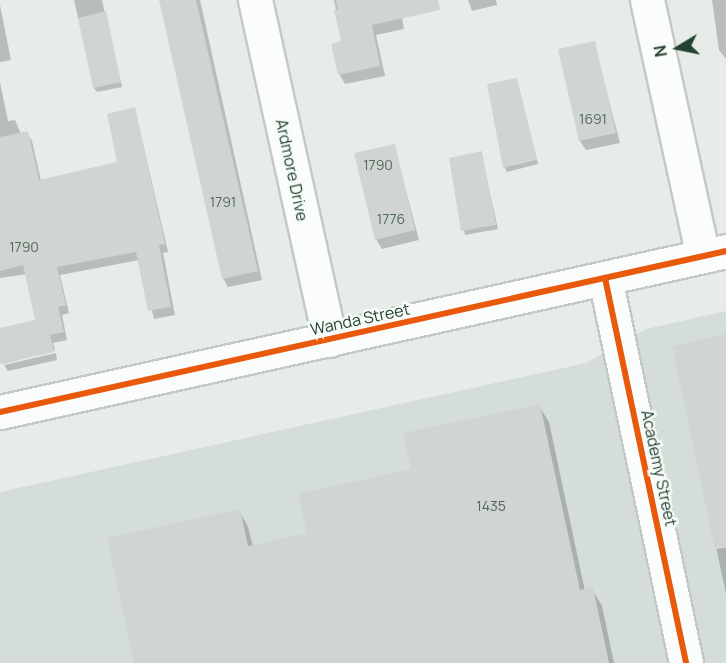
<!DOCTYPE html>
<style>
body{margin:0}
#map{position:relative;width:726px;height:663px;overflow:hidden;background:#e7ece9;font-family:Manrope,sans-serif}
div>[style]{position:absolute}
.built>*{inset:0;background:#d5ddd8}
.shadow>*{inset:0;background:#0003}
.building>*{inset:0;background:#d0d5d2}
.roads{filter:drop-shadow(2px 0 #c4c9c6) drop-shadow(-2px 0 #c4c9c6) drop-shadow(0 2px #c4c9c6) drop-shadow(0 -2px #c4c9c6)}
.minor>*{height:33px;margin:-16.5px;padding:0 16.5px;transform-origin:16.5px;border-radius:16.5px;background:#fbfcfc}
.cycleway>*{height:6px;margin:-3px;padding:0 3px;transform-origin:3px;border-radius:3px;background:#e8590c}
span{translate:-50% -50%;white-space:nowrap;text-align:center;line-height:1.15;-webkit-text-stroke:5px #f6fbf7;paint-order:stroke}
.number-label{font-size:14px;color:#50675b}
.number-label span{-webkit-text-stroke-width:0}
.street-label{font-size:16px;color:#244132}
.north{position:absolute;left:648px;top:18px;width:60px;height:60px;-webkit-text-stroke:4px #f6fbf7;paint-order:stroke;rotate:260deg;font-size:16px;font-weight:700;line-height:24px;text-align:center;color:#244132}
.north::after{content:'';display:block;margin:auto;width:21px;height:27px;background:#244132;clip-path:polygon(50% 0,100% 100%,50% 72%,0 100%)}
</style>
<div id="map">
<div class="built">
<i style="clip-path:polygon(726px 311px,726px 663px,0 663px,0 492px,586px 363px,646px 329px)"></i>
</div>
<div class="shadow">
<i style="clip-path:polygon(74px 0,102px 0,122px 87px,97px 92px,94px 88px)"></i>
<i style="clip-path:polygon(161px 0,200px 0,262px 280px,228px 287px,223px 278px)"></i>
<i style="clip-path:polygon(334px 0,399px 0,404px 29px,376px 35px,385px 76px,345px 84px,340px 75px,343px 43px)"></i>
<i style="clip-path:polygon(468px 0,496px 0,497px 5px,472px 11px)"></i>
<i style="clip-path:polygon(712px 0,726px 0,726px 59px,719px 50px)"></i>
<i style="clip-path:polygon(0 5px,11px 60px,0 62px)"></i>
<i style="clip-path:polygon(594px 43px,620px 143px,586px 150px,580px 141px)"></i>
<i style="clip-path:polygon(517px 80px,538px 164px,507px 172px,505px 168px)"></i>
<i style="clip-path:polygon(0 82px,8px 121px,15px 120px,21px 134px,27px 133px,32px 141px,41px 181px,119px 163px,135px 109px,168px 252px,163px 253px,175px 315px,154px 319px,139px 260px,60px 275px,69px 313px,62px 315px,67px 340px,53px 343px,55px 350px,3px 364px,0 330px,37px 321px,27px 274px,0 278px)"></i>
<i style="clip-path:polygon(394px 146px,419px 240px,382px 249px,376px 239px)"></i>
<i style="clip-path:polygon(481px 153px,498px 229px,465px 235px,451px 159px)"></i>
<i style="clip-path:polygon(726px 337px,726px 594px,674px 347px)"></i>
<i style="clip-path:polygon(56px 353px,57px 360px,8px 371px,4px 365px)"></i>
<i style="clip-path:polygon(539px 406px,549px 422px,585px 591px,592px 589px,602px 606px,614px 663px,136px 663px,239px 510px,248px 527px,253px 547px,308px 534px,413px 470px)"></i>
</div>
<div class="building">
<i style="clip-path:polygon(159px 0,196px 0,258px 271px,222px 279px)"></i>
<i style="clip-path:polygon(336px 0,438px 0,440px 10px,372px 25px,380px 66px,338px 75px,331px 44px,341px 41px,334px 10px,338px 9px)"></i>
<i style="clip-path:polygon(106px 11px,121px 82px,93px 88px,78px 18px)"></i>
<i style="clip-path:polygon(595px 41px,616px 133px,579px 141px,558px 49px)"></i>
<i style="clip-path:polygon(517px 78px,537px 160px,503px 168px,487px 84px)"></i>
<i style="clip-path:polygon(135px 107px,165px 244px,159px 245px,171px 307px,148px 311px,136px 252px,57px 267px,66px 305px,58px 307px,64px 332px,50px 335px,54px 352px,0 364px,0 328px,35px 320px,23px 265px,0 271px,0 137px,28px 131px,39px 180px,117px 162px,107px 114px)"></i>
<i style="clip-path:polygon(395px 144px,415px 230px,375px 240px,354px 153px)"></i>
<i style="clip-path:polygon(482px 151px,496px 225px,461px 231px,449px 158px)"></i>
<i style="clip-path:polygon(726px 334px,726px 548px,715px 549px,672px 346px)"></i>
<i style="clip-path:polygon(540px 404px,580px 590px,593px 587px,609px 663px,134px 663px,107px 538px,240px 509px,248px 546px,307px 533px,298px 494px,411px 469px,403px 433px)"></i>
</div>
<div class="roads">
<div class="minor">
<i style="left:255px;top:0;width:348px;rotate:77.6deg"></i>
<i style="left:647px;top:0;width:262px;rotate:77.7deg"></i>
<i style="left:605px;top:278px;width:393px;rotate:78.1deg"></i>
<i style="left:0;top:412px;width:744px;rotate:-12.5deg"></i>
</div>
</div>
<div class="cycleway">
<i style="left:605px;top:278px;width:393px;rotate:78.1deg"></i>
<i style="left:0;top:412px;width:744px;rotate:-12.5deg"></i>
</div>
<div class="number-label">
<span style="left:593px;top:119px">1691</span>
<span style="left:378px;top:165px">1790</span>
<span style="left:223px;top:202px">1791</span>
<span style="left:391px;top:219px">1776</span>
<span style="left:24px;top:247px">1790</span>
<span style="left:491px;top:506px">1435</span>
</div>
<div class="street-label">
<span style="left:292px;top:170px;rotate:78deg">Ardmore Drive</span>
<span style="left:360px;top:319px;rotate:-12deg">Wanda Street</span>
<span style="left:659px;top:468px;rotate:78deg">Academy Street</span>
</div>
<div class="north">N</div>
</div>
